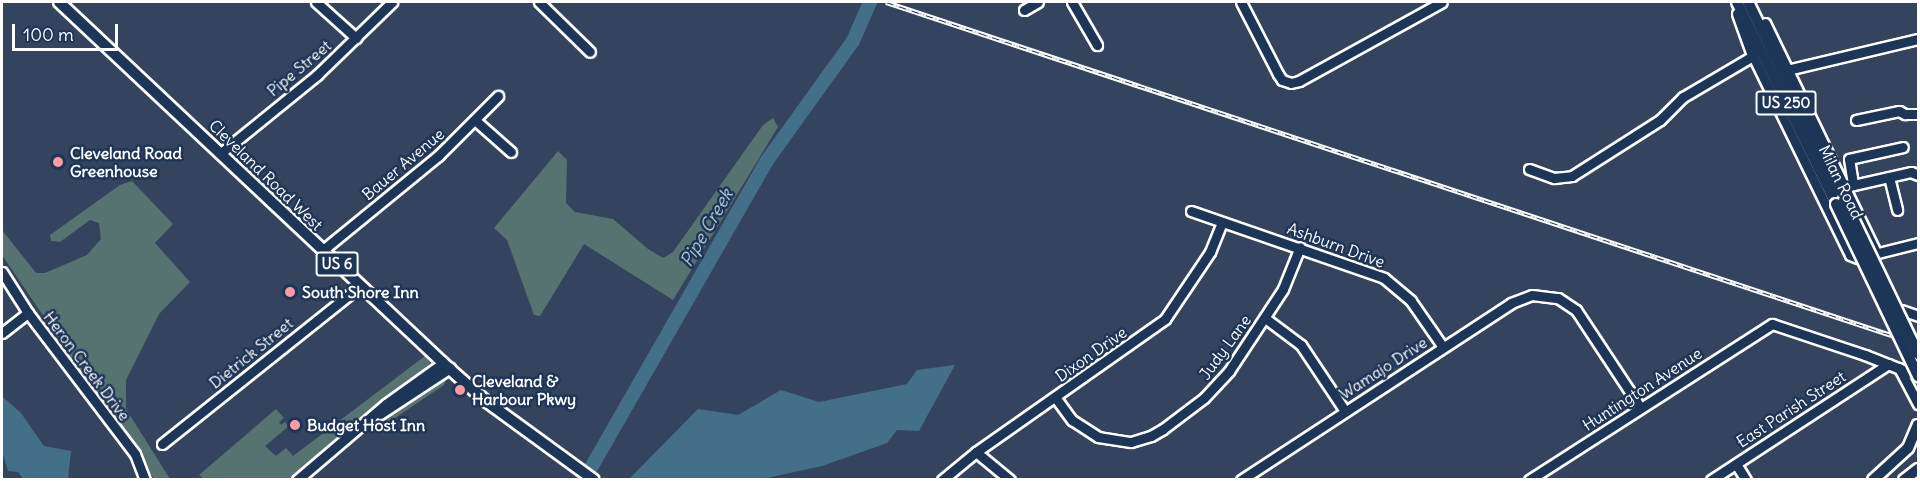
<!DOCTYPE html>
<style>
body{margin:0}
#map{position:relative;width:1920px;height:481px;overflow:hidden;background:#34445f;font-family:Delius,sans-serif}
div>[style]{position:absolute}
.green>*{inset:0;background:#577371}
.water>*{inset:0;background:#446f89}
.river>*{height:14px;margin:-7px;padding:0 7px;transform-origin:7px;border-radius:7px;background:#446f89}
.roads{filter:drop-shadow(2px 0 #fff) drop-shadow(-2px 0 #fff) drop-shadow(0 2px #fff) drop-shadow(0 -2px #fff)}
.minor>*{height:9px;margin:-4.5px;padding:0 4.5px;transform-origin:4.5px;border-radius:4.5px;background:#1d3557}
.major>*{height:10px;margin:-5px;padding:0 5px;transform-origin:5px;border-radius:5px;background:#1d3557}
.rail>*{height:4.5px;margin-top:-2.25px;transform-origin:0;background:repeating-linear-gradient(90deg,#1d3557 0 7px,#fff 0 14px);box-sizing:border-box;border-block:2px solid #fff}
.bridges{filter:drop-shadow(2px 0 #fff) drop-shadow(-2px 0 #fff) drop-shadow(0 2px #fff) drop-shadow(0 -2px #fff)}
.major-bridge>*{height:10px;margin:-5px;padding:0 5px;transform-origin:5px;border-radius:5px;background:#1d3557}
.dots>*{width:16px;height:16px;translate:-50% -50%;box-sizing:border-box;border:3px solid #1d3557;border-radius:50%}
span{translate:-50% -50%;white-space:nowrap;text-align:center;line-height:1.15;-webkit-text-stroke:5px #1d3557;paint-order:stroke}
.shield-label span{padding:2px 4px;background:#1d3557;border:2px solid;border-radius:4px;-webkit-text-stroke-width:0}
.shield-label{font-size:15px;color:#fff;font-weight:700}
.street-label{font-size:16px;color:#fff}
.poi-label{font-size:16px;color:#fff;font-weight:700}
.left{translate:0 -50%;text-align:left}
.water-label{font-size:18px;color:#b4c5d0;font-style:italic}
.frame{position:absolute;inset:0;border:3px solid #fff;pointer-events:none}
.scale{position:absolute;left:12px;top:24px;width:106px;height:27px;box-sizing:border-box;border:3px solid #fff;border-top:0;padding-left:8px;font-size:18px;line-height:21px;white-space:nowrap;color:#fff;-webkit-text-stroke:4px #1d3557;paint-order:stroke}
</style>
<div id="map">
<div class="green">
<i style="clip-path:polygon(773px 118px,778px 127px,673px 300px,584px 244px,540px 316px,534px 315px,507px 240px,494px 228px,558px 151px,567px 160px,566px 203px,575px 212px,613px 219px,648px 249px,663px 258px,673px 252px,763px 125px)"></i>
<i style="clip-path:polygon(132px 181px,173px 224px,155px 243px,190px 282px,159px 314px,126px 380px,126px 409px,170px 479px,154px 479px,2px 255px,2px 230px,36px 273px,45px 273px,87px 255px,101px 239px,99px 223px,90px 220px,60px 242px,51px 241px,50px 235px,120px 185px)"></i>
<i style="clip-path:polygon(425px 356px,430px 362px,427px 371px,340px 434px,290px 479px,204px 479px,199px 475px,276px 409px,284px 418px,279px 422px,281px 425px,285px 422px,289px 426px,265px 446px,276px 456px,286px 448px,293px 456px)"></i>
<i style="clip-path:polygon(444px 377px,447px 377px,444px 385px,383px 426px,381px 420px,383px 417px)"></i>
</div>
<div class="water">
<i style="clip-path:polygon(955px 365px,919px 431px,897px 430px,887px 443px,822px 466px,762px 479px,629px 479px,698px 409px,738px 415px,781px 390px,819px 402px,907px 384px,917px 370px)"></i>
<i style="clip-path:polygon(3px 397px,21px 413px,44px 446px,71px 451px,68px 479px,23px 479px,18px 472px,8px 471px,2px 451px)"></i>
</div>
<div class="river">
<i style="left:584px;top:480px;width:366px;rotate:-60.2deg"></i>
<i style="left:766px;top:162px;width:149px;rotate:-54.3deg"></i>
<i style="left:853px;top:41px;width:43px;rotate:-66.4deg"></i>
</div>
<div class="roads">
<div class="minor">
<i style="left:316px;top:2px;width:54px;rotate:42deg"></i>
<i style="left:539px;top:2px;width:71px;rotate:44.4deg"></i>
<i style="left:1072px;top:2px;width:50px;rotate:59.8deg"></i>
<i style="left:1241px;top:2px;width:81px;rotate:62.8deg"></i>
<i style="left:1278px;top:74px;width:7px;rotate:56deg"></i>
<i style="left:1282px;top:80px;width:9px;rotate:18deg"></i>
<i style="left:1291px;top:83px;width:8px;rotate:-14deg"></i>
<i style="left:1299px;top:81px;width:163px;rotate:-28.9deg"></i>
<i style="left:1024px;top:10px;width:16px;rotate:-30deg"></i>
<i style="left:1765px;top:23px;width:255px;rotate:64.2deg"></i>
<i style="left:1787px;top:70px;width:135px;rotate:-13.3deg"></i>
<i style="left:475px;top:120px;width:48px;rotate:41.6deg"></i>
<i style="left:1856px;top:120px;width:44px;rotate:-11.8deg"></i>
<i style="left:1899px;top:111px;width:7px;rotate:27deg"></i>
<i style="left:1905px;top:114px;width:13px"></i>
<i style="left:221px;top:153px;width:124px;rotate:-39.1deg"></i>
<i style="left:317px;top:75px;width:105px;rotate:-44.2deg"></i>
<i style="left:1529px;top:169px;width:27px;rotate:20deg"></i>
<i style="left:1554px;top:178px;width:18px;rotate:-6deg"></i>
<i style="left:1572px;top:176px;width:104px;rotate:-32.5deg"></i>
<i style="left:1660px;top:120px;width:33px;rotate:-45deg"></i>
<i style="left:1683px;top:97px;width:81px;rotate:-30.4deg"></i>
<i style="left:1753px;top:56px;width:221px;rotate:64deg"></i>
<i style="left:1850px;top:255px;width:9px;rotate:21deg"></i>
<i style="left:1858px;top:258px;width:62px;rotate:-14deg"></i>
<i style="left:1889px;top:177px;width:34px;rotate:76deg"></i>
<i style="left:1853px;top:184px;width:25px;rotate:-99deg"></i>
<i style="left:1849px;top:159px;width:55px;rotate:-12.5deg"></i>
<i style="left:1849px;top:186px;width:64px;rotate:-12.7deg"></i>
<i style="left:1911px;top:172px;width:8px;rotate:23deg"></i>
<i style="left:1191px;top:211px;width:204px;rotate:19.1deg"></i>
<i style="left:1384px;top:278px;width:35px;rotate:40deg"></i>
<i style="left:1411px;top:301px;width:56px;rotate:55.2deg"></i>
<i style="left:323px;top:250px;width:149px;rotate:-39.3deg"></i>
<i style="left:438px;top:156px;width:85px;rotate:-45deg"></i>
<i style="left:2px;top:272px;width:49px;rotate:57.6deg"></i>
<i style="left:28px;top:313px;width:177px;rotate:52.8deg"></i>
<i style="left:135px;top:454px;width:28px;rotate:69deg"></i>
<i style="left:1901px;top:310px;width:18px;rotate:19deg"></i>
<i style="left:1265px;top:318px;width:45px;rotate:36.9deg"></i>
<i style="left:1301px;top:345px;width:79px;rotate:56.3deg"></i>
<i style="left:2px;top:333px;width:33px;rotate:-38deg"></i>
<i style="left:1899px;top:368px;width:41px;rotate:62.2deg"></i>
<i style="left:1055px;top:397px;width:29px;rotate:54deg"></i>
<i style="left:1072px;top:420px;width:31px;rotate:33deg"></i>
<i style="left:1098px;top:437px;width:33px;rotate:9deg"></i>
<i style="left:1131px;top:442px;width:21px;rotate:-17deg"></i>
<i style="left:1151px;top:436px;width:14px;rotate:-30deg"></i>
<i style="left:1163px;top:429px;width:51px;rotate:-37.1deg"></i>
<i style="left:1204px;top:398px;width:37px;rotate:-47deg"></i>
<i style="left:1229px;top:371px;width:98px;rotate:-56.6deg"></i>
<i style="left:1283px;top:289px;width:45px;rotate:-68deg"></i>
<i style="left:380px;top:414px;width:84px;rotate:-33.3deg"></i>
<i style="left:162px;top:444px;width:253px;rotate:-38.6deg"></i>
<i style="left:976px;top:452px;width:44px;rotate:39.5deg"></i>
<i style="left:1736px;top:464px;width:19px;rotate:58deg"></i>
<i style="left:297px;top:480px;width:117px;rotate:-40.5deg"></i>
<i style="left:386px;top:404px;width:70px;rotate:-35.7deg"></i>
<i style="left:942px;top:480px;width:44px;rotate:-39.5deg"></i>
<i style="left:976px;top:452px;width:231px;rotate:-35.1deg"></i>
<i style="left:1165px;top:319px;width:81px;rotate:-56.1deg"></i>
<i style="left:1210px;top:252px;width:32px;rotate:-68deg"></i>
<i style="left:1241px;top:480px;width:323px;rotate:-33.2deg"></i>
<i style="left:1511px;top:303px;width:22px;rotate:-21deg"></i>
<i style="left:1532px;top:295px;width:26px;rotate:7deg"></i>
<i style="left:1558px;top:298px;width:22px;rotate:34deg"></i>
<i style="left:1576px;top:310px;width:116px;rotate:56.6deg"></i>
<i style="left:1529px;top:480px;width:289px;rotate:-32.7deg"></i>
<i style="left:1772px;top:324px;width:98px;rotate:18.4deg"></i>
<i style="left:1865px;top:355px;width:57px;rotate:21.6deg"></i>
<i style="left:1711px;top:480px;width:212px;rotate:-33.2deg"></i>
</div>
<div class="major">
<i style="left:59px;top:2px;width:527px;rotate:43.23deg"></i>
<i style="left:443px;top:363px;width:59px;rotate:41.6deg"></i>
<i style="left:487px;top:402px;width:132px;rotate:36.1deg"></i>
<i style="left:1737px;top:2px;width:225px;rotate:63.9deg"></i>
<i style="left:1748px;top:2px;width:220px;rotate:64.1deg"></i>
<i style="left:1738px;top:14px;width:45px;rotate:70.3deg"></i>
<i style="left:1873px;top:480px;width:47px;rotate:-42.4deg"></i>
<i style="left:1908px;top:448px;width:25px;rotate:-67deg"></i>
<i style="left:1904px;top:480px;width:18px;rotate:-38deg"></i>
</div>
</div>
<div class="rail">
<i style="left:886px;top:2px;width:1087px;rotate:18.33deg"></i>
</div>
<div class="bridges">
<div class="major-bridge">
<i style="left:1844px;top:200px;width:171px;rotate:64.3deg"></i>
<i style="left:1836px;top:204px;width:191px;rotate:64.5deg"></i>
</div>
</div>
<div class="dots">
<i style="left:58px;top:162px;background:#ff9aa2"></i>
<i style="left:290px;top:292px;background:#ff9aa2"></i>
<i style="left:460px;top:390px;background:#ff9aa2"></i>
<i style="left:295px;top:425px;background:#ff9aa2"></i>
</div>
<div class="shield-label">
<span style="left:1786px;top:103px">US 250</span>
<span style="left:337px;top:264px">US 6</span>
</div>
<div class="street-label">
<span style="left:299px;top:68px;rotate:-40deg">Pipe Street</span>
<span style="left:403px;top:164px;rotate:-40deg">Bauer Avenue</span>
<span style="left:266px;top:175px;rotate:44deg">Cleveland Road West</span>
<span style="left:1841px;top:182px;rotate:64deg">Milan Road</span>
<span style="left:1336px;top:245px;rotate:20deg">Ashburn Drive</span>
<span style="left:1225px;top:347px;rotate:-54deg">Judy Lane</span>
<span style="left:251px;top:353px;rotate:-39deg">Dietrick Street</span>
<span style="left:1091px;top:354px;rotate:-35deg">Dixon Drive</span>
<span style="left:87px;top:366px;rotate:53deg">Heron Creek Drive</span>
<span style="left:1383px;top:368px;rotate:-33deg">Wamajo Drive</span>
<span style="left:1642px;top:389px;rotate:-33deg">Huntington Avenue</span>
<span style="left:1791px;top:409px;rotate:-33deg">East Parish Street</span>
</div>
<div class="poi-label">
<span class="left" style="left:70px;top:162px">Cleveland Road<br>Greenhouse</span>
<span class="left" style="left:302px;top:292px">South Shore Inn</span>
<span class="left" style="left:472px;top:390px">Cleveland &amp;<br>Harbour Pkwy</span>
<span class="left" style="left:307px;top:425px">Budget Host Inn</span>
</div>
<div class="water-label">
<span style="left:707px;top:228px;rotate:-60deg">Pipe Creek</span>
</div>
<div class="frame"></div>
<div class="scale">100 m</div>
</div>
